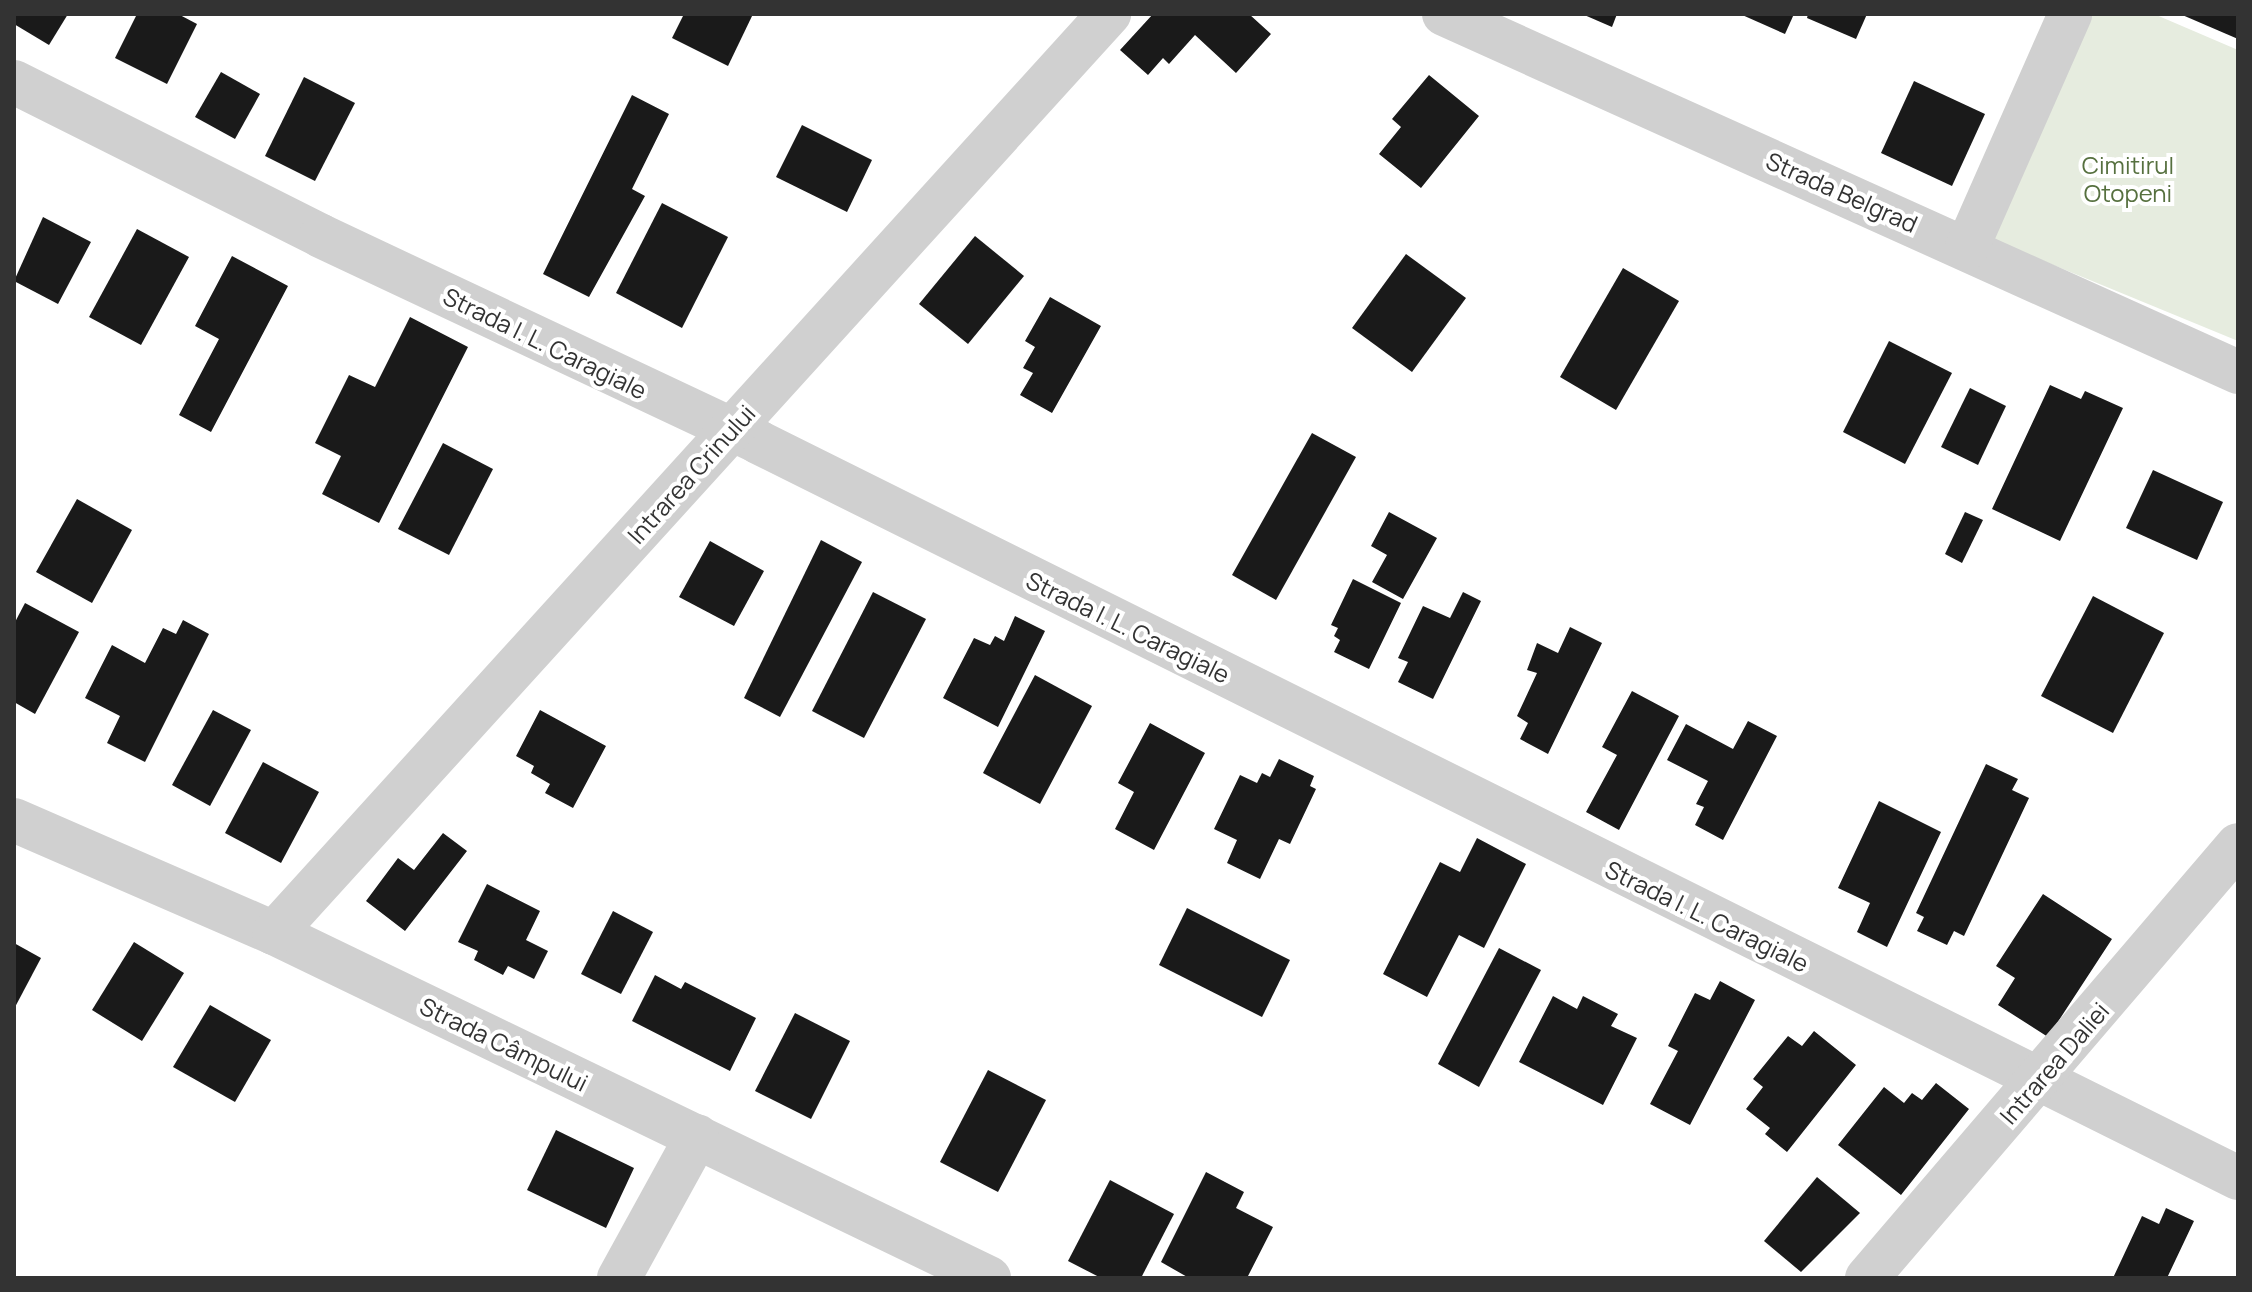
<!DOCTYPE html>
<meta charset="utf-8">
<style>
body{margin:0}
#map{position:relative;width:2252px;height:1292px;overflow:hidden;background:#fff;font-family:Manrope,sans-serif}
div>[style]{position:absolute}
.green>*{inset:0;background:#e6ecdf}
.building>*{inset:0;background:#1a1a1a}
.minor>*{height:44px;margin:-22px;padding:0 22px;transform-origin:22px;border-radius:22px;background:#d0d0d0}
span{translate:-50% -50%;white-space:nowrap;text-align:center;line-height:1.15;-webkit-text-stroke:8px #fff;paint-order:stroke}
.park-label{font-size:24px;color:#56703f}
.street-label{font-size:24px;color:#333}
.frame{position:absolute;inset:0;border:16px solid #333;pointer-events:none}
</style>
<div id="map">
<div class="green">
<i style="clip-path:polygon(2083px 14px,2154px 14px,2238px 50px,2238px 341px,1985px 237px)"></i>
</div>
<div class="building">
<i style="clip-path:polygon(14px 14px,68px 14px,49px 45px,14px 24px)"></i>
<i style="clip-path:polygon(137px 14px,178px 14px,197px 24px,167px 84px,115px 58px)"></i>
<i style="clip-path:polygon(684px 14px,753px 14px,728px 66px,672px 38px)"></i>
<i style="clip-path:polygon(1153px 14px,1249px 14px,1271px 34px,1236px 73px,1195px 35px,1169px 64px,1163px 58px,1148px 75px,1120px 50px)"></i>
<i style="clip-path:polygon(1582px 14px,1617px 14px,1612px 27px)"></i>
<i style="clip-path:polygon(1740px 14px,1794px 14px,1785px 34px)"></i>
<i style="clip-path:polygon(1808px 14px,1867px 14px,1856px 39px,1807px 18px)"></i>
<i style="clip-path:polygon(2180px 14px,2238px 14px,2238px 39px)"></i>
<i style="clip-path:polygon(221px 72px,260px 94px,235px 139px,195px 117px)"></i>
<i style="clip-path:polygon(1429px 75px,1479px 116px,1421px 188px,1379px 154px,1401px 127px,1392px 119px)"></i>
<i style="clip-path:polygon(304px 77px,355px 103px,315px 181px,265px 156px)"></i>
<i style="clip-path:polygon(1914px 81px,1985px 114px,1952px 186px,1881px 153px)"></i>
<i style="clip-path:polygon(632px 95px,669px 114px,632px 189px,645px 196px,589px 297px,543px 274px)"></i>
<i style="clip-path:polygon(802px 125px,872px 160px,847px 212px,776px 177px)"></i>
<i style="clip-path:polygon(662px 203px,728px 237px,682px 328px,616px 293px)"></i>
<i style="clip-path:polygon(43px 217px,91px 242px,58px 304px,14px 281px)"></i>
<i style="clip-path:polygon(137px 229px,189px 257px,141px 345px,89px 317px)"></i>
<i style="clip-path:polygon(975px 236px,1024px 276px,968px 344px,919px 304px)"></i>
<i style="clip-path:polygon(1406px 254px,1466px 298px,1412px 372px,1352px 328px)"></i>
<i style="clip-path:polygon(232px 256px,288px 286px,211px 432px,179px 415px,219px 339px,195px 326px)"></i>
<i style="clip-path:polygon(1623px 268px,1679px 301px,1616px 410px,1560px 377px)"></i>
<i style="clip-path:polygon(1050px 297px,1101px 326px,1052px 413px,1020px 395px,1033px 373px,1023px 368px,1035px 347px,1025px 341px)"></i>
<i style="clip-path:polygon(410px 317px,468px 347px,379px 523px,322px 494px,341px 456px,315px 443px,349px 375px,375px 387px)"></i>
<i style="clip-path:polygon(1889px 341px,1952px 373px,1905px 464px,1843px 432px)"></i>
<i style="clip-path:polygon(2050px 385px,2081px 399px,2085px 391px,2123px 408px,2060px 541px,1992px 509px)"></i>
<i style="clip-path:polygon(1970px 388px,2006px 406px,1978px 465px,1941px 447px)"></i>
<i style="clip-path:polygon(1312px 433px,1356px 457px,1276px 600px,1232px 575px)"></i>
<i style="clip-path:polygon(443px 443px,493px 469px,449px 555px,398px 529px)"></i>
<i style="clip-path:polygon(2153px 470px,2223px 502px,2197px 560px,2126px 528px)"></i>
<i style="clip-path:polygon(77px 499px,132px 530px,92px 603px,36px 572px)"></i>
<i style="clip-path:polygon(1389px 512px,1437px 538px,1403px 599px,1372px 582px,1387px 555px,1371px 546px)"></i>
<i style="clip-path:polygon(1965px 512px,1983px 520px,1962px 563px,1945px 554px)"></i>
<i style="clip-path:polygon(821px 540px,862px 562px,780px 717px,744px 698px)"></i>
<i style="clip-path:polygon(710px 541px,764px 571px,734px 626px,679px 597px)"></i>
<i style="clip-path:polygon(1353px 579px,1401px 603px,1369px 669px,1334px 652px,1340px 640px,1334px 636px,1338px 628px,1331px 625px)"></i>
<i style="clip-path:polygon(873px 592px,926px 619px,864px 738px,812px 711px)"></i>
<i style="clip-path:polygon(1463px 592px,1481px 601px,1433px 699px,1398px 682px,1408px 662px,1398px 658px,1423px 606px,1450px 618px)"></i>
<i style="clip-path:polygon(2093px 596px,2164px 633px,2113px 733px,2041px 696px)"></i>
<i style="clip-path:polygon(25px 603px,79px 632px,35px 714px,14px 702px,14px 624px)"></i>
<i style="clip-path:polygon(1015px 616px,1045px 631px,998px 727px,943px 698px,974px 638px,990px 645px,995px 636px,1004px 641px)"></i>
<i style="clip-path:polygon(183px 620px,209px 634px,145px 762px,107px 743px,120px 716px,85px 698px,112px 645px,145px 663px,163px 628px,176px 634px)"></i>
<i style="clip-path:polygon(1570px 627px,1602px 643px,1548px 754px,1520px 739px,1528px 723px,1517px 716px,1537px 673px,1527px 670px,1537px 643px,1558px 653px)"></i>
<i style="clip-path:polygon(1035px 675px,1092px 706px,1040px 804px,983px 773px)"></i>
<i style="clip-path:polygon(1632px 691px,1679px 716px,1619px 830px,1586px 812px,1617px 755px,1602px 747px)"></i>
<i style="clip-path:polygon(213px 710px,251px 730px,210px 806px,172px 785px)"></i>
<i style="clip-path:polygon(540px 710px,606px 746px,573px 808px,545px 793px,550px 784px,531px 773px,534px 766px,516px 756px)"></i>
<i style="clip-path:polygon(1748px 721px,1777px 736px,1723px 840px,1695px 825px,1704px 807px,1696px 804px,1708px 781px,1667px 760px,1686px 724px,1733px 749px)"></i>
<i style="clip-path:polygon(1150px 723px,1205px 753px,1154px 850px,1115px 829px,1134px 792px,1118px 783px)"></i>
<i style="clip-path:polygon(1279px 759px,1314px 776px,1310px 786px,1316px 789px,1290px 844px,1279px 839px,1260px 879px,1227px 863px,1237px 840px,1214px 829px,1240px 775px,1257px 783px,1262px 773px,1270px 777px)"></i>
<i style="clip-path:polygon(263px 762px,319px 792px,281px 863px,225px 833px)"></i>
<i style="clip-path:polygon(1986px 764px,2018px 779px,2012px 790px,2029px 798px,1964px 936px,1954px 931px,1947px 945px,1917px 931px,1924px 917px,1916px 913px)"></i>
<i style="clip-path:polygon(1879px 801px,1941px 832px,1887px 947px,1857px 932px,1870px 903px,1838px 888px)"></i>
<i style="clip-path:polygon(443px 833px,467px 851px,405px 931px,366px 901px,398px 858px,414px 870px)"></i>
<i style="clip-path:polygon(1477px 838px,1526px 864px,1484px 948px,1459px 935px,1427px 997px,1383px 974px,1440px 862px,1460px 872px)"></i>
<i style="clip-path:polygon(487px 884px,540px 911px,526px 940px,548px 951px,534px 979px,508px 966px,503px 975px,474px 960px,478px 951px,458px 942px)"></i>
<i style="clip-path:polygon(2043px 894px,2112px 939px,2048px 1037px,1998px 1005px,2015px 978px,1996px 966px)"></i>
<i style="clip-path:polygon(1187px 908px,1290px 960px,1262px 1017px,1159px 965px)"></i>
<i style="clip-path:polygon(613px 911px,653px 932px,621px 994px,581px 974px)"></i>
<i style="clip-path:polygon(134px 942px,184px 973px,142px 1041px,92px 1010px)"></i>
<i style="clip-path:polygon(14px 943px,41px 958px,14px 1009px)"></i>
<i style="clip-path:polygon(1499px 948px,1541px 970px,1479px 1087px,1438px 1064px)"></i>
<i style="clip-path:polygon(655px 975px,681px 989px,685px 982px,756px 1018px,730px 1071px,632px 1021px)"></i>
<i style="clip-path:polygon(1720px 981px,1755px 1000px,1690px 1125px,1650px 1104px,1678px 1051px,1668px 1046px,1695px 993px,1710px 1000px)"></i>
<i style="clip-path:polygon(1553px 996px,1577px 1009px,1583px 996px,1618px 1014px,1611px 1026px,1637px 1038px,1603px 1105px,1519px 1062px)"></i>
<i style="clip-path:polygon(210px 1005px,271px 1040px,235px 1102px,173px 1067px)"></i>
<i style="clip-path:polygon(795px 1013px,850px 1041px,811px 1119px,755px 1091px)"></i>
<i style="clip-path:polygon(1814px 1031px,1856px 1065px,1787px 1152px,1765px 1134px,1770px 1128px,1746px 1109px,1763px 1087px,1753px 1079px,1788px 1036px,1802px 1046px)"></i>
<i style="clip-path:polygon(988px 1070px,1046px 1100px,998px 1192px,940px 1162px)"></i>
<i style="clip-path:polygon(1936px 1083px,1969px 1109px,1901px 1195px,1838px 1145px,1884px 1087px,1904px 1103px,1912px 1093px,1922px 1100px)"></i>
<i style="clip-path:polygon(556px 1130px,634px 1168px,606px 1228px,527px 1190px)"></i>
<i style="clip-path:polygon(1206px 1172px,1244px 1192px,1236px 1208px,1273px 1227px,1247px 1278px,1189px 1278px,1161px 1262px)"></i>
<i style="clip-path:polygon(1817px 1177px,1860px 1213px,1801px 1272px,1764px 1241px)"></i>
<i style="clip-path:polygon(1110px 1180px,1174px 1214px,1141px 1278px,1101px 1278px,1068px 1261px)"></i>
<i style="clip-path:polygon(2166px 1208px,2194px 1221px,2167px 1278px,2113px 1278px,2142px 1216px,2159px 1224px)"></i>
</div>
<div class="minor">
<i style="left:1444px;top:14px;width:871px;rotate:24.27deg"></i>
<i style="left:14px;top:82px;width:343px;rotate:26.6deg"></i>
<i style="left:321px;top:236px;width:483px;rotate:25.2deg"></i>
<i style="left:758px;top:442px;width:1653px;rotate:26.44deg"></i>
<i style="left:1967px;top:248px;width:256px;rotate:-66.2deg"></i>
<i style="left:14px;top:820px;width:283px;rotate:23.5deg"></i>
<i style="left:274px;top:933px;width:794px;rotate:25.76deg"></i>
<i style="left:274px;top:933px;width:1242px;rotate:-47.74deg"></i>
<i style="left:619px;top:1278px;width:162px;rotate:-61.2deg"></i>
<i style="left:1867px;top:1278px;width:570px;rotate:-49.41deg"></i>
</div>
<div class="park-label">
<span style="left:2128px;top:179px">Cimitirul<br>Otopeni</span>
</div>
<div class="street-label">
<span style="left:1842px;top:192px;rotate:24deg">Strada Belgrad</span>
<span style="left:545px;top:343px;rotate:26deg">Strada I. L. Caragiale</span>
<span style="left:691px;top:474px;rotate:-48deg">Intrarea Crinului</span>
<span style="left:1128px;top:627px;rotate:26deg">Strada I. L. Caragiale</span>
<span style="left:1707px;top:916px;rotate:26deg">Strada I. L. Caragiale</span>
<span style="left:504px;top:1044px;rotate:26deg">Strada Câmpului</span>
<span style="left:2054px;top:1063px;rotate:-49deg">Intrarea Daliei</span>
</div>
<div class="frame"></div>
</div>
